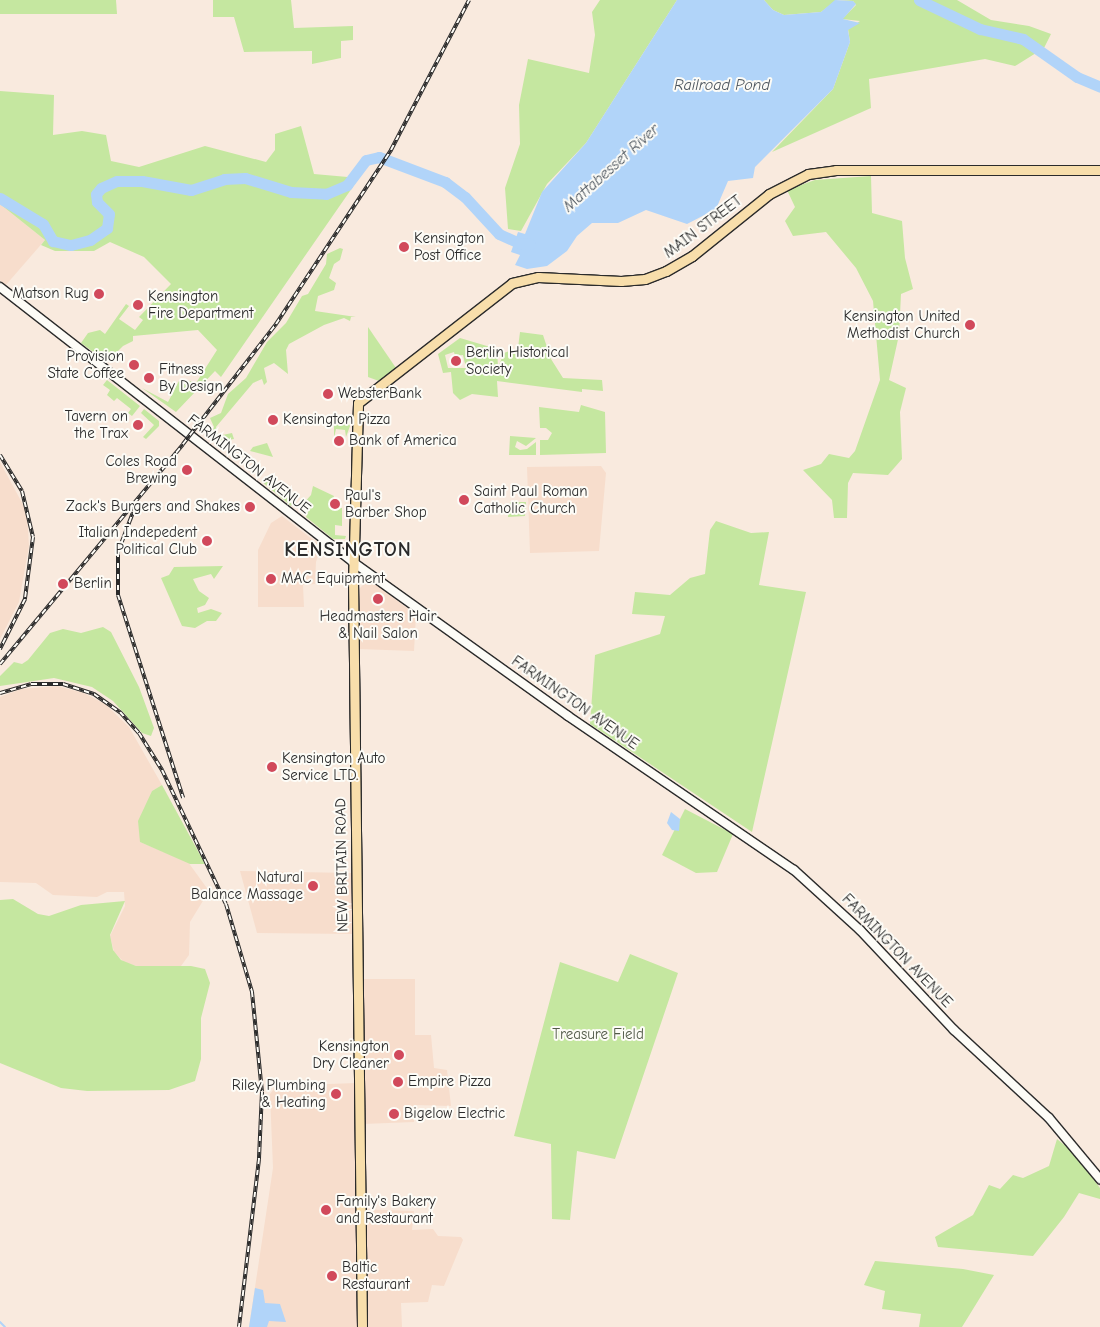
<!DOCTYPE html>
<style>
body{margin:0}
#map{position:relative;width:1100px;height:1327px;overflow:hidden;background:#f9eade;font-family:"Comic Neue",sans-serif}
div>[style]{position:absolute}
.built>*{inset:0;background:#f7ddcc}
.green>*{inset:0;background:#c5e7a0}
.water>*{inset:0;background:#b1d4f9}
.stream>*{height:2px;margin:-1px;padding:0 1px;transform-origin:1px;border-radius:1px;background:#b1d4f9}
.river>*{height:11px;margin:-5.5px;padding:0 5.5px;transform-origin:5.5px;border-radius:5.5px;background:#b1d4f9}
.roads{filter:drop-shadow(1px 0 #2b2b2b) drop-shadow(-1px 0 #2b2b2b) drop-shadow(0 1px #2b2b2b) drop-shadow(0 -1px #2b2b2b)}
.secondary>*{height:8px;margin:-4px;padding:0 4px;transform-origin:4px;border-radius:4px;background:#fdfcf7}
.primary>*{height:9px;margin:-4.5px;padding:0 4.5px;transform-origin:4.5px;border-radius:4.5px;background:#f8deab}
.rail>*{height:4px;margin-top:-2px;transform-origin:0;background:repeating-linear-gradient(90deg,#fdfcf7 0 5.5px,#2b2b2b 0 11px);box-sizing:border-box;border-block:1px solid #2b2b2b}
.dots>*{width:14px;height:14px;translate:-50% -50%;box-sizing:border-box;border:2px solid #fdfcf7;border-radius:50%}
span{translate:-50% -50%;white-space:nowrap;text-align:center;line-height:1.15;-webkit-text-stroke:4px #fdfcf7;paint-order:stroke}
.street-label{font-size:15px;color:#2b2b2b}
.poi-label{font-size:15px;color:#2b2b2b}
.left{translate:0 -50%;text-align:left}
.right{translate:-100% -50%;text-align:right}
.park-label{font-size:15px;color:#525a48}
.water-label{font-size:16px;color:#4c555e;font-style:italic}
.district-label{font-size:20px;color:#2b2b2b;font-weight:700;letter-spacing:1px}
</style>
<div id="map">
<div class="built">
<i style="clip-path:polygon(0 204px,45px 240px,5px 286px,0 280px)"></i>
<i style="clip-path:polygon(0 462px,27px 512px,29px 546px,19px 602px,0 639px)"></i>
<i style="clip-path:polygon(601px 466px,606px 473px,599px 551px,530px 553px,527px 467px)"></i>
<i style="clip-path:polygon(282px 516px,321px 546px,316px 562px,315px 584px,303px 585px,304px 607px,258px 607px,258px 550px,271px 523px)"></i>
<i style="clip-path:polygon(373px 582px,416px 615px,414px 651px,358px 649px,359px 589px,365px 583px)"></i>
<i style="clip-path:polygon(57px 686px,84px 693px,105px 704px,129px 727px,162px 785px,152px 791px,140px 842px,188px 862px,209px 891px,190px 922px,189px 955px,181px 966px,136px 966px,124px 962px,114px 952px,110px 936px,125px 906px,124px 892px,107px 892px,97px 897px,53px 895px,36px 883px,0 882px,0 697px,21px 689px)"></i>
<i style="clip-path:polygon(240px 871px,352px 873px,353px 934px,257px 933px)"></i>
<i style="clip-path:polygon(363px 979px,415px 979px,415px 1035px,431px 1035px,434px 1068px,447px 1070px,451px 1106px,414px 1105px,414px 1122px,363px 1124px)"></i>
<i style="clip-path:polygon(356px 1083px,357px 1209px,414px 1211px,412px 1230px,433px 1229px,438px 1236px,461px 1237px,463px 1240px,444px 1286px,432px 1285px,428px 1302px,401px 1303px,402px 1327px,249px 1327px,273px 1168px,270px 1094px,276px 1086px)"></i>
</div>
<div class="green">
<i style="clip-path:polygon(0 0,116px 0,117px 14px,0 14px)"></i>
<i style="clip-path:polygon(213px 0,291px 0,294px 28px,353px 26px,353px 40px,341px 41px,341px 58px,312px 64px,312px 51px,244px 52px,234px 17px,213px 17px)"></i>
<i style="clip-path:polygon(600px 0,677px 0,586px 143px,547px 184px,521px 231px,508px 229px,505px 188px,520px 144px,519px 105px,528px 59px,589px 73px,595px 35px,592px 12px)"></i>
<i style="clip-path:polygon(764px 0,957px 0,991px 20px,1029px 26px,1051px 34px,1044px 48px,1015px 66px,985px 59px,869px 79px,871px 108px,772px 152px,833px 89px,850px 42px,848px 29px,860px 21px,842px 19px,856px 5px,853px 1px,837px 0,821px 12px,784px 15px,773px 10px)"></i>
<i style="clip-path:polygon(0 91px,54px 95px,53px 135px,82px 131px,106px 135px,111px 161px,139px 167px,205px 146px,266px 162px,275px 150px,275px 134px,301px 126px,314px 174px,359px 178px,221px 377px,215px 371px,176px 412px,142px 388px,168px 402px,179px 381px,187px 385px,190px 381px,196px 383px,217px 350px,198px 330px,133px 336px,133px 341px,123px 346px,107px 362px,81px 343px,88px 333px,100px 330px,105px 334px,126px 304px,129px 306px,119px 319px,135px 330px,143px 320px,139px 317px,171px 284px,144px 257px,110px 242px,94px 251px,55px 251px,41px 245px,45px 240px,0 204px)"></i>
<i style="clip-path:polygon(871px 176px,872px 213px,902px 221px,905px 258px,913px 289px,901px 294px,899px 335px,889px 380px,906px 388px,900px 412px,902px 459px,888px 475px,853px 473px,848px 483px,847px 518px,834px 518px,832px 500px,803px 470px,821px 464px,829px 454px,849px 458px,855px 451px,880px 380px,873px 301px,856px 268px,826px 232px,793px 236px,785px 221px,795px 207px,787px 190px,815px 180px)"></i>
<i style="clip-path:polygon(340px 248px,343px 249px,340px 260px,334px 264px,329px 278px,336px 283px,334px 290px,318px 296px,315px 311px,356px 317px,351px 317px,350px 321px,344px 318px,324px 325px,289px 344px,286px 350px,288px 374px,274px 363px,264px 368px,267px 382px,264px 385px,262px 379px,253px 383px,216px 427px,218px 436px,232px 433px,234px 439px,215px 442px,208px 436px,214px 427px,210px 418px,221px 413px,228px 394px,246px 378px,267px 342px,286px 323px,302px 296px,308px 294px,326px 264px,327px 254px)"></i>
<i style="clip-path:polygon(368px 327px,396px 368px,379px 381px,368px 377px)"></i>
<i style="clip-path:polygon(evenodd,520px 332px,543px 335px,551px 359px,563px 378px,602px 380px,603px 391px,582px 389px,582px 392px,497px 381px,498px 397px,472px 394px,460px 400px,453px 393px,451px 372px,443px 373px,438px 354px,460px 338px,497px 349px,498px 367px,504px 353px,518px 348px,520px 332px,454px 352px,455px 356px,463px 355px,466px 368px,448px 368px,445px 355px,454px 352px)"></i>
<i style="clip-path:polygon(107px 380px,140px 406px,132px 416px,128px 413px,131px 409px,117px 398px,114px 401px,107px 395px,110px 390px,103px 385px)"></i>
<i style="clip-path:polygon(581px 405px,605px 412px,606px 453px,540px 455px,540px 440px,548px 440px,552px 433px,546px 428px,540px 428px,539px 407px,579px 412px)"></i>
<i style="clip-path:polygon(144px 409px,159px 421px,159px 426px,146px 439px,143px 437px,154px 425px,141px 413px)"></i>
<i style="clip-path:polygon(347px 419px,350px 426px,346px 437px,345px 430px,336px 429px,334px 438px,334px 422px)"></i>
<i style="clip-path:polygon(510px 436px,536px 438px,526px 446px,517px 441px,515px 447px,520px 450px,527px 449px,536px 442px,536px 455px,509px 455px)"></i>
<i style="clip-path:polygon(267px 443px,273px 457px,250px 451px,253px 447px)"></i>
<i style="clip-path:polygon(264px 479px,294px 502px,291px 506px,261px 481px)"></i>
<i style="clip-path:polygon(313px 486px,334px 496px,329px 508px,342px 508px,342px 526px,335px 525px,335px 535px,346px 536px,345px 539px,333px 539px,306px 517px,309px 509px,302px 505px,311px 495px)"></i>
<i style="clip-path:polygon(510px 502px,526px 502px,525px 516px,508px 517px)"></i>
<i style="clip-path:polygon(716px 521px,751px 533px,769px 532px,759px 585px,806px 592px,752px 832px,590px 724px,595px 655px,660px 634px,665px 616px,632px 614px,635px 592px,670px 595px,690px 578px,705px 574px,710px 530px)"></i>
<i style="clip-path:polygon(223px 566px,214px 579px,211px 574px,193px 579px,199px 591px,209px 598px,205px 605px,197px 608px,198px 613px,211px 609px,222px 613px,216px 621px,207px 621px,195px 628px,182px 626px,161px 578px,169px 575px,174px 567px)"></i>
<i style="clip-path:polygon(103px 627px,111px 632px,139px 687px,154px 728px,151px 736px,142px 733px,113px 701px,92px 687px,54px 678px,0 686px,0 676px,14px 662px,22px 664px,28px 660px,50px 633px,63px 629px,81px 633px)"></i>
<i style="clip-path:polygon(162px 785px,205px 864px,190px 864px,140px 842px,138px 821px,152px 791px)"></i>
<i style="clip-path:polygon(685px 809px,733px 834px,717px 872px,696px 873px,662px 855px)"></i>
<i style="clip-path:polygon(13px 899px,38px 914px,49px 916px,81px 905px,125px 901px,110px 935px,113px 950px,121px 960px,136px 966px,191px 966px,205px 969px,210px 983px,201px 1018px,201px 1059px,195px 1081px,169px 1090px,87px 1091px,61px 1088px,0 1063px,0 900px)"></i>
<i style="clip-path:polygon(630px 954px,678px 973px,615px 1159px,577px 1151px,570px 1220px,552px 1219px,551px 1144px,514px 1136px,560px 962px,618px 982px)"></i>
<i style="clip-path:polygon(1057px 1139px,1073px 1152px,1100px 1188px,1100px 1199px,1079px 1193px,1064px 1217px,1033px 1256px,938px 1247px,935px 1237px,973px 1215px,989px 1185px,1000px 1189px,1013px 1175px,1023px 1178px,1049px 1166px)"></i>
<i style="clip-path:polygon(875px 1261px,963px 1269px,994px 1275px,962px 1327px,919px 1327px,921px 1314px,882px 1309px,885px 1291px,864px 1285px)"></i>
</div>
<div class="water">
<i style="clip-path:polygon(677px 0,764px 0,773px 10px,784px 15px,821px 12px,835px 0,853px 1px,856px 4px,843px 19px,860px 23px,848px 30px,850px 42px,833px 89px,755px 167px,753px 178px,728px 181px,716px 209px,687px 224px,646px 210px,618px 223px,592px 223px,577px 236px,567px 251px,547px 266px,527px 269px,515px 265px,520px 255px,511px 252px,518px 232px,525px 234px,542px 192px,586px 143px)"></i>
<i style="clip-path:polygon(671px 812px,680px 819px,679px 831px,672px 830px,667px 823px)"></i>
<i style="clip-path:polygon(255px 1288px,263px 1290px,265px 1303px,280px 1304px,286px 1322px,269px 1321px,267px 1327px,249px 1327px)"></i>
</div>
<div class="stream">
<i style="left:0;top:1322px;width:7px;rotate:45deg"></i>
</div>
<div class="river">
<i style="left:919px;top:0;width:68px;rotate:25.4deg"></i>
<i style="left:980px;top:29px;width:44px;rotate:13.1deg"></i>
<i style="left:1023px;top:39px;width:66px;rotate:35.1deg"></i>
<i style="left:1077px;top:77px;width:25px;rotate:23deg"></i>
<i style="left:0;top:198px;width:50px;rotate:31.2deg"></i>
<i style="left:43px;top:224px;width:20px;rotate:60deg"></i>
<i style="left:53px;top:241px;width:18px;rotate:13deg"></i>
<i style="left:71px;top:245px;width:20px;rotate:-15deg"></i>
<i style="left:90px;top:240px;width:21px;rotate:-35deg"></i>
<i style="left:107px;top:228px;width:14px;rotate:-82deg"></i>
<i style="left:109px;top:214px;width:17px;rotate:-135deg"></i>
<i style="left:97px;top:202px;width:8px;rotate:-97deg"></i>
<i style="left:96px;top:194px;width:8px;rotate:-50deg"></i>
<i style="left:101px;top:188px;width:17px;rotate:-24deg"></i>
<i style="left:117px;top:181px;width:25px"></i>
<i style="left:142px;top:181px;width:50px;rotate:10.4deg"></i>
<i style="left:191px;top:190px;width:35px;rotate:-18deg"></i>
<i style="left:224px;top:179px;width:21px;rotate:-3deg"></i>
<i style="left:245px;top:178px;width:48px;rotate:16.9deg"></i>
<i style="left:291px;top:192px;width:35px;rotate:3deg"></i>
<i style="left:326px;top:194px;width:23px;rotate:-23deg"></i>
<i style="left:347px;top:185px;width:31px;rotate:-53deg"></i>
<i style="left:366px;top:160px;width:13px;rotate:-13deg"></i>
<i style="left:379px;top:157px;width:71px;rotate:20.7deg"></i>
<i style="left:445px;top:182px;width:25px;rotate:37deg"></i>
<i style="left:465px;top:197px;width:50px;rotate:47.4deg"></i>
<i style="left:499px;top:234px;width:22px;rotate:24deg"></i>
<i style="left:519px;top:243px;width:11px;rotate:5deg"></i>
</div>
<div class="roads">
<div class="secondary">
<i style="left:0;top:287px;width:447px;rotate:37.9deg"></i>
<i style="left:353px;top:562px;width:264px;rotate:35.6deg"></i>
<i style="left:568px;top:716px;width:273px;rotate:34.3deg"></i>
<i style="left:794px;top:870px;width:89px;rotate:42.3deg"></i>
<i style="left:860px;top:930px;width:137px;rotate:46.8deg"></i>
<i style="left:954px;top:1030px;width:129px;rotate:42.8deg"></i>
<i style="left:1049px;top:1118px;width:80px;rotate:50.1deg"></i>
</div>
<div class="primary">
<i style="left:362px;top:1327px;width:744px;rotate:-90.69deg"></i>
<i style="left:353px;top:583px;width:180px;rotate:-88.4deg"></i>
<i style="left:358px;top:403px;width:195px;rotate:-37.9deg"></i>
<i style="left:512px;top:283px;width:27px;rotate:-13deg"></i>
<i style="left:538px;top:277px;width:83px;rotate:2.8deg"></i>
<i style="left:621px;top:281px;width:24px;rotate:-5deg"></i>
<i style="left:645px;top:279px;width:22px;rotate:-21deg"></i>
<i style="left:666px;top:271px;width:30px;rotate:-30deg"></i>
<i style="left:692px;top:256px;width:99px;rotate:-38.8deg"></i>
<i style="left:769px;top:194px;width:44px;rotate:-27.1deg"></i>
<i style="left:808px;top:174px;width:28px;rotate:-8deg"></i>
<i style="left:836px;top:170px;width:264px"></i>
</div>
</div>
<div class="rail">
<i style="left:0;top:455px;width:42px;rotate:58.6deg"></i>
<i style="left:22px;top:491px;width:47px;rotate:76.6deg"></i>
<i style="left:33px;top:537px;width:63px;rotate:97.4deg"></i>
<i style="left:25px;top:599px;width:56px;rotate:116.6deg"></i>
<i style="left:135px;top:507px;width:48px;rotate:110.7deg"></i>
<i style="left:118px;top:552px;width:43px;rotate:90deg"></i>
<i style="left:118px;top:595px;width:213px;rotate:72.2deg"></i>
<i style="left:0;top:664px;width:286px;rotate:-50.2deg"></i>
<i style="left:183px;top:444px;width:152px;rotate:-52.2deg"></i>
<i style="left:276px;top:324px;width:209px;rotate:-56.5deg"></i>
<i style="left:391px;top:150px;width:169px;rotate:-62.5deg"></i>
<i style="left:0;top:693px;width:32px;rotate:-16deg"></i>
<i style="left:31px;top:684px;width:32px"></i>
<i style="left:63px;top:684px;width:33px;rotate:18deg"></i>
<i style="left:94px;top:694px;width:32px;rotate:35deg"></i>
<i style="left:120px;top:712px;width:28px;rotate:48deg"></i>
<i style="left:139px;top:733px;width:44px;rotate:58.1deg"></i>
<i style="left:162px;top:770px;width:148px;rotate:64.5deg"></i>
<i style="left:226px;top:904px;width:92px;rotate:73.5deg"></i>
<i style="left:252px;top:992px;width:100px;rotate:84.3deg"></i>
<i style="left:262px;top:1092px;width:67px;rotate:92.6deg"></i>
<i style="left:259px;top:1159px;width:169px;rotate:96.8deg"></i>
</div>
<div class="dots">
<i style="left:404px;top:247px;background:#d1495b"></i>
<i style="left:99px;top:294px;background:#d1495b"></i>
<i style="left:138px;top:305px;background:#d1495b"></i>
<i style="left:970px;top:325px;background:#d1495b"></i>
<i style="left:456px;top:361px;background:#d1495b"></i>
<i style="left:134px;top:365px;background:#d1495b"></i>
<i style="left:149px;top:378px;background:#d1495b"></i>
<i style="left:328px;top:394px;background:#d1495b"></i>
<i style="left:273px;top:420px;background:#d1495b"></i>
<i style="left:138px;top:425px;background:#d1495b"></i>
<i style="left:339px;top:441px;background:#d1495b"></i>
<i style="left:187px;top:470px;background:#d1495b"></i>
<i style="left:464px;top:500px;background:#d1495b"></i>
<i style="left:335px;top:504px;background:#d1495b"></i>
<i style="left:250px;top:507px;background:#d1495b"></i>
<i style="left:207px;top:541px;background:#d1495b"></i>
<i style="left:271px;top:579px;background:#d1495b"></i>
<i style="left:63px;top:584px;background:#d1495b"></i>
<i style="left:378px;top:599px;background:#d1495b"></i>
<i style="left:272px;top:767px;background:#d1495b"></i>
<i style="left:313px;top:886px;background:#d1495b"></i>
<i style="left:399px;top:1055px;background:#d1495b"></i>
<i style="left:398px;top:1082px;background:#d1495b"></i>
<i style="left:336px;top:1094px;background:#d1495b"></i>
<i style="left:394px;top:1114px;background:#d1495b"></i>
<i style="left:326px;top:1210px;background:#d1495b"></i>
<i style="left:332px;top:1276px;background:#d1495b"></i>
</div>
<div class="street-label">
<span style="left:703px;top:227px;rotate:-37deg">MAIN STREET</span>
<span style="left:249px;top:464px;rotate:38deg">FARMINGTON AVENUE</span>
<span style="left:575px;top:703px;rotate:35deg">FARMINGTON AVENUE</span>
<span style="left:342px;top:865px;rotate:-91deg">NEW BRITAIN ROAD</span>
<span style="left:897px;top:951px;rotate:46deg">FARMINGTON AVENUE</span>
</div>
<div class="poi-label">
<span class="left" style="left:414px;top:247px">Kensington<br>Post Office</span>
<span class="right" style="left:89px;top:294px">Matson Rug</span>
<span class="left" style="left:148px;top:305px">Kensington<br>Fire Department</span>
<span class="right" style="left:960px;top:325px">Kensington United<br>Methodist Church</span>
<span class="left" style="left:466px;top:361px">Berlin Historical<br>Society</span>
<span class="right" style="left:124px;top:365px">Provision<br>State Coffee</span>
<span class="left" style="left:159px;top:378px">Fitness<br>By Design</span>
<span class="left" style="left:338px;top:394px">WebsterBank</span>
<span class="right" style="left:128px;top:425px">Tavern on<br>the Trax</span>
<span class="left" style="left:283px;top:420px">Kensington Pizza</span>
<span class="left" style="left:349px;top:441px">Bank of America</span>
<span class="right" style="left:177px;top:470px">Coles Road<br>Brewing</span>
<span class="left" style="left:474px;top:500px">Saint Paul Roman<br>Catholic Church</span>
<span class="left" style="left:345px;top:504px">Paul's<br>Barber Shop</span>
<span class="right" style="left:240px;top:507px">Zack's Burgers and Shakes</span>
<span class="right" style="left:197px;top:541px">Italian Indepedent<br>Political Club</span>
<span class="left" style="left:281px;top:579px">MAC Equipment</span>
<span class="left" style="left:74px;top:584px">Berlin</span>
<span style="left:378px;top:625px">Headmasters Hair<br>&amp; Nail Salon</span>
<span class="left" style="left:282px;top:767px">Kensington Auto<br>Service LTD.</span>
<span class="right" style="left:303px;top:886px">Natural<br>Balance Massage</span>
<span class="right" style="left:389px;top:1055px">Kensington<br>Dry Cleaner</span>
<span class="left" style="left:408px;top:1082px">Empire Pizza</span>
<span class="right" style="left:326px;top:1094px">Riley Plumbing<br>&amp; Heating</span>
<span class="left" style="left:404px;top:1114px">Bigelow Electric</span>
<span class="left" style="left:336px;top:1210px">Family's Bakery<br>and Restaurant</span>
<span class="left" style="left:342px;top:1276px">Baltic<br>Restaurant</span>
</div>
<div class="park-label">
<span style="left:598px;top:1035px">Treasure Field</span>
</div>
<div class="water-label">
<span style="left:722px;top:85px">Railroad Pond</span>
<span style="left:611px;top:168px;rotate:-42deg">Mattabesset River</span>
</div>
<div class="district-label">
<span style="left:348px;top:549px">KENSINGTON</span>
</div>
</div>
